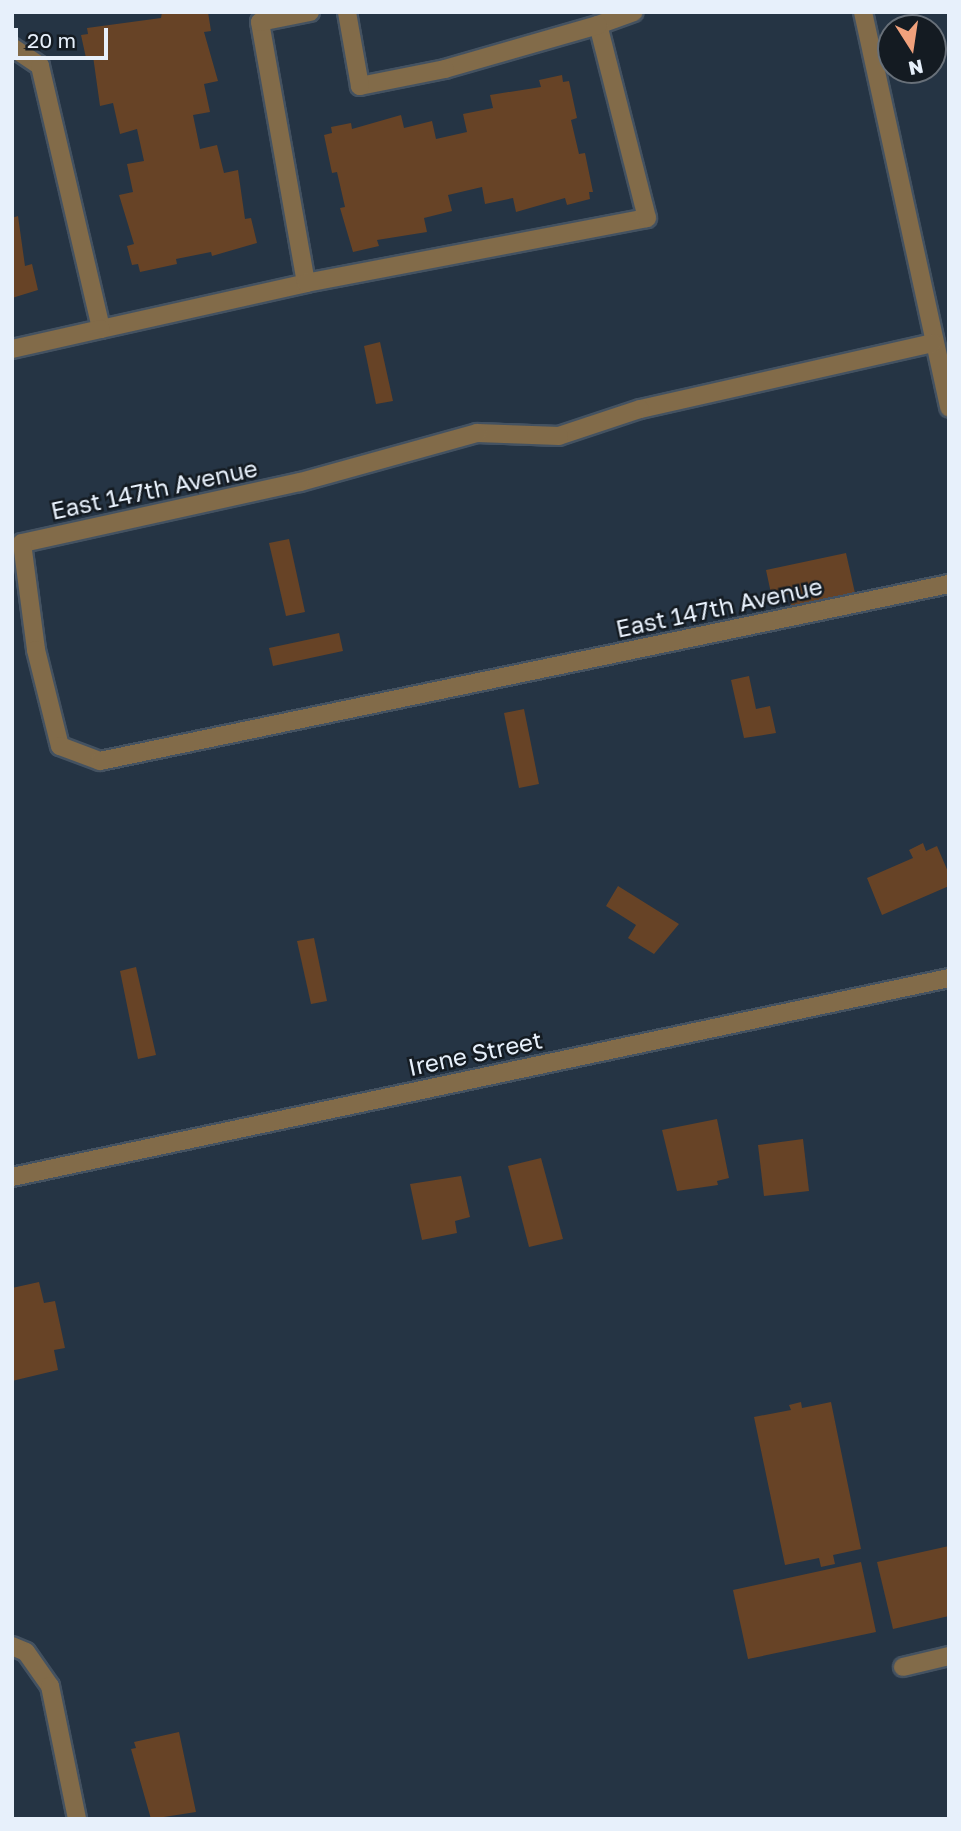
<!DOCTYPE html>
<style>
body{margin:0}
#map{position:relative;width:961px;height:1831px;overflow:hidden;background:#253444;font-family:"Golos Text",sans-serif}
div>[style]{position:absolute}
.building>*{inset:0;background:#674326}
.roads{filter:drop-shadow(2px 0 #445261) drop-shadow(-2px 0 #445261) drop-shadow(0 2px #445261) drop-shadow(0 -2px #445261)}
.minor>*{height:18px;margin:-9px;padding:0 9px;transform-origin:9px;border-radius:9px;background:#826b49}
span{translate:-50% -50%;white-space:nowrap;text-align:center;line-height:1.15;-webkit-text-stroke:5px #141b22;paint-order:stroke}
.street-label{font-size:24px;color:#e7f0fb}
.frame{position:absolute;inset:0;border:14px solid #e7f0fb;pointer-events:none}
.north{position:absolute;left:877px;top:14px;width:70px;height:70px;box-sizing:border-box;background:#141b22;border:2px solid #687079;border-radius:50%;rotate:168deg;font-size:19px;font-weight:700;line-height:28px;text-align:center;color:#e7f0fb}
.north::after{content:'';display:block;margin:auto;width:24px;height:32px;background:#f1a17c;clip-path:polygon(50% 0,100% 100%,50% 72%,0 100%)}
.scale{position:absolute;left:14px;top:28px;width:94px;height:32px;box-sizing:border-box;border:4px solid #e7f0fb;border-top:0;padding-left:9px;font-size:21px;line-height:24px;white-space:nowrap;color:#e7f0fb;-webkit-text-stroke:5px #141b22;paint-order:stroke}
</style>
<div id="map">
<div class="building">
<i style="clip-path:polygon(162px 12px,208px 12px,211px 31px,204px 32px,218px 81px,204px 84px,210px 112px,193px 115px,200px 149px,217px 145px,224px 173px,238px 170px,245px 219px,251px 218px,257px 243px,212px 256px,211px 252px,176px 259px,177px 264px,140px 272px,138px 264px,132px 265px,127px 246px,134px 244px,119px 195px,133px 192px,127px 164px,144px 161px,137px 129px,120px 134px,113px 103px,100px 106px,93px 56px,86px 58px,81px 35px,88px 34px,87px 28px,161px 18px)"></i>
<i style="clip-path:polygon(562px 75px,563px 82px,569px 81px,577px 118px,571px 120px,579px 154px,585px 153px,593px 192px,589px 192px,590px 199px,567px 205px,565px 198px,516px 212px,513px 198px,485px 204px,482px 187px,448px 195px,452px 211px,424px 218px,427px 232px,377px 240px,379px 246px,353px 252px,340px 208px,345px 207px,337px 172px,332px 173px,324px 135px,332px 133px,331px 127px,351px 123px,352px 129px,401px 115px,404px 128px,432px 121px,436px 139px,467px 132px,463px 114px,493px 108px,490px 95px,541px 87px,539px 80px)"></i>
<i style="clip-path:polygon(18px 216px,25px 266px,32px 264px,38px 290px,12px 298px,12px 218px)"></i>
<i style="clip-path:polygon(380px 342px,393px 401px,376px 404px,364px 346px)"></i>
<i style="clip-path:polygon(289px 539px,305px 612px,286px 616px,269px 543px)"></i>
<i style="clip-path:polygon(846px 553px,857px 602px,793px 616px,789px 594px,772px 598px,766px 570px)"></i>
<i style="clip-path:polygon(339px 633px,343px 651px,273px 666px,269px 648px)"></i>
<i style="clip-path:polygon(749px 676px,756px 709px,770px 706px,776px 733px,744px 738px,731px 680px)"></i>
<i style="clip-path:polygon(524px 709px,539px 784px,519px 788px,504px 713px)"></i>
<i style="clip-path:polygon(923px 843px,926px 851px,937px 846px,949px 874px,949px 886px,882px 915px,867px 878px,913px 858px,909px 850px)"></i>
<i style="clip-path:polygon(618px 886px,679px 924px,654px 954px,628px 938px,636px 925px,606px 906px)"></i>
<i style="clip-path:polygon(314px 938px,327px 1001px,311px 1004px,297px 941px)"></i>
<i style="clip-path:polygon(136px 967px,156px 1055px,138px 1059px,120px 971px)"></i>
<i style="clip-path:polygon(717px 1119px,729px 1178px,717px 1181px,718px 1185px,677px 1191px,662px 1130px)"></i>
<i style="clip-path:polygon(803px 1139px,809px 1191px,764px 1196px,758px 1145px)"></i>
<i style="clip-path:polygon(541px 1158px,563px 1239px,529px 1247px,508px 1166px)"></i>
<i style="clip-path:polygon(461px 1176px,470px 1217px,455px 1221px,457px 1233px,422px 1240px,410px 1184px)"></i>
<i style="clip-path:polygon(39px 1282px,44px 1303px,55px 1301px,65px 1348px,54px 1350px,58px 1370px,12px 1381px,12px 1288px)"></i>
<i style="clip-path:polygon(801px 1402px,802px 1408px,831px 1402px,861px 1549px,833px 1555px,835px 1564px,821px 1567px,819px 1558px,785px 1565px,754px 1417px,791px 1410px,789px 1405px)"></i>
<i style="clip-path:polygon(949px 1546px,949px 1616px,893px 1629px,877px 1562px)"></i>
<i style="clip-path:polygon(861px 1562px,876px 1632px,748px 1659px,733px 1590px)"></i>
<i style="clip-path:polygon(179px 1732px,196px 1812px,151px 1819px,131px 1749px,136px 1748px,134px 1742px)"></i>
</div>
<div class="roads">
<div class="minor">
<i style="left:863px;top:12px;width:405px;rotate:77.7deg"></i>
<i style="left:598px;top:25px;width:38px;rotate:-20deg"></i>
<i style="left:12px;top:47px;width:34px;rotate:34deg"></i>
<i style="left:40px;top:66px;width:270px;rotate:76.9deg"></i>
<i style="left:101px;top:329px;width:210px;rotate:-12.6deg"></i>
<i style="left:306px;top:283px;width:265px;rotate:-100deg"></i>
<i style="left:260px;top:22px;width:51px;rotate:-11.3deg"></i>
<i style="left:306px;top:283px;width:347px;rotate:-10.8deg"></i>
<i style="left:647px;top:218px;width:199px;rotate:-104.2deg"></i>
<i style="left:598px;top:25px;width:159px;rotate:164deg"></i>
<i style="left:445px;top:69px;width:87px;rotate:168.7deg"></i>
<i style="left:360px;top:86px;width:75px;rotate:-100deg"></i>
<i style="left:933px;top:343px;width:300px;rotate:167.3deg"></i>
<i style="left:640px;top:409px;width:85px;rotate:161.6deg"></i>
<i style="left:559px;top:436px;width:82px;rotate:-177.9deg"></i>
<i style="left:477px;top:433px;width:184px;rotate:164.5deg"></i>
<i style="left:300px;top:482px;width:285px;rotate:167.6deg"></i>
<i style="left:22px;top:543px;width:108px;rotate:82.5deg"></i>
<i style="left:36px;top:650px;width:99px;rotate:76deg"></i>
<i style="left:60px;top:746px;width:43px;rotate:20.6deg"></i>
<i style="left:100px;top:761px;width:867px;rotate:-11.78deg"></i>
<i style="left:12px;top:349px;width:91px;rotate:-12.7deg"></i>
<i style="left:12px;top:1177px;width:958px;rotate:-11.99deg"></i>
<i style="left:12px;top:1646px;width:15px;rotate:23deg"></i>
<i style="left:26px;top:1652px;width:42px;rotate:54.8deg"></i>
<i style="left:50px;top:1686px;width:136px;rotate:78.5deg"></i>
<i style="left:903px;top:1667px;width:47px;rotate:-13.4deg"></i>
</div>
</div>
<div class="street-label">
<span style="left:154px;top:489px;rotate:-12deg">East 147th Avenue</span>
<span style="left:719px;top:607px;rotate:-12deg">East 147th Avenue</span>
<span style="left:475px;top:1053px;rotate:-12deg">Irene Street</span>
</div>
<div class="frame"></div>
<div class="north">N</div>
<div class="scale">20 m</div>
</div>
